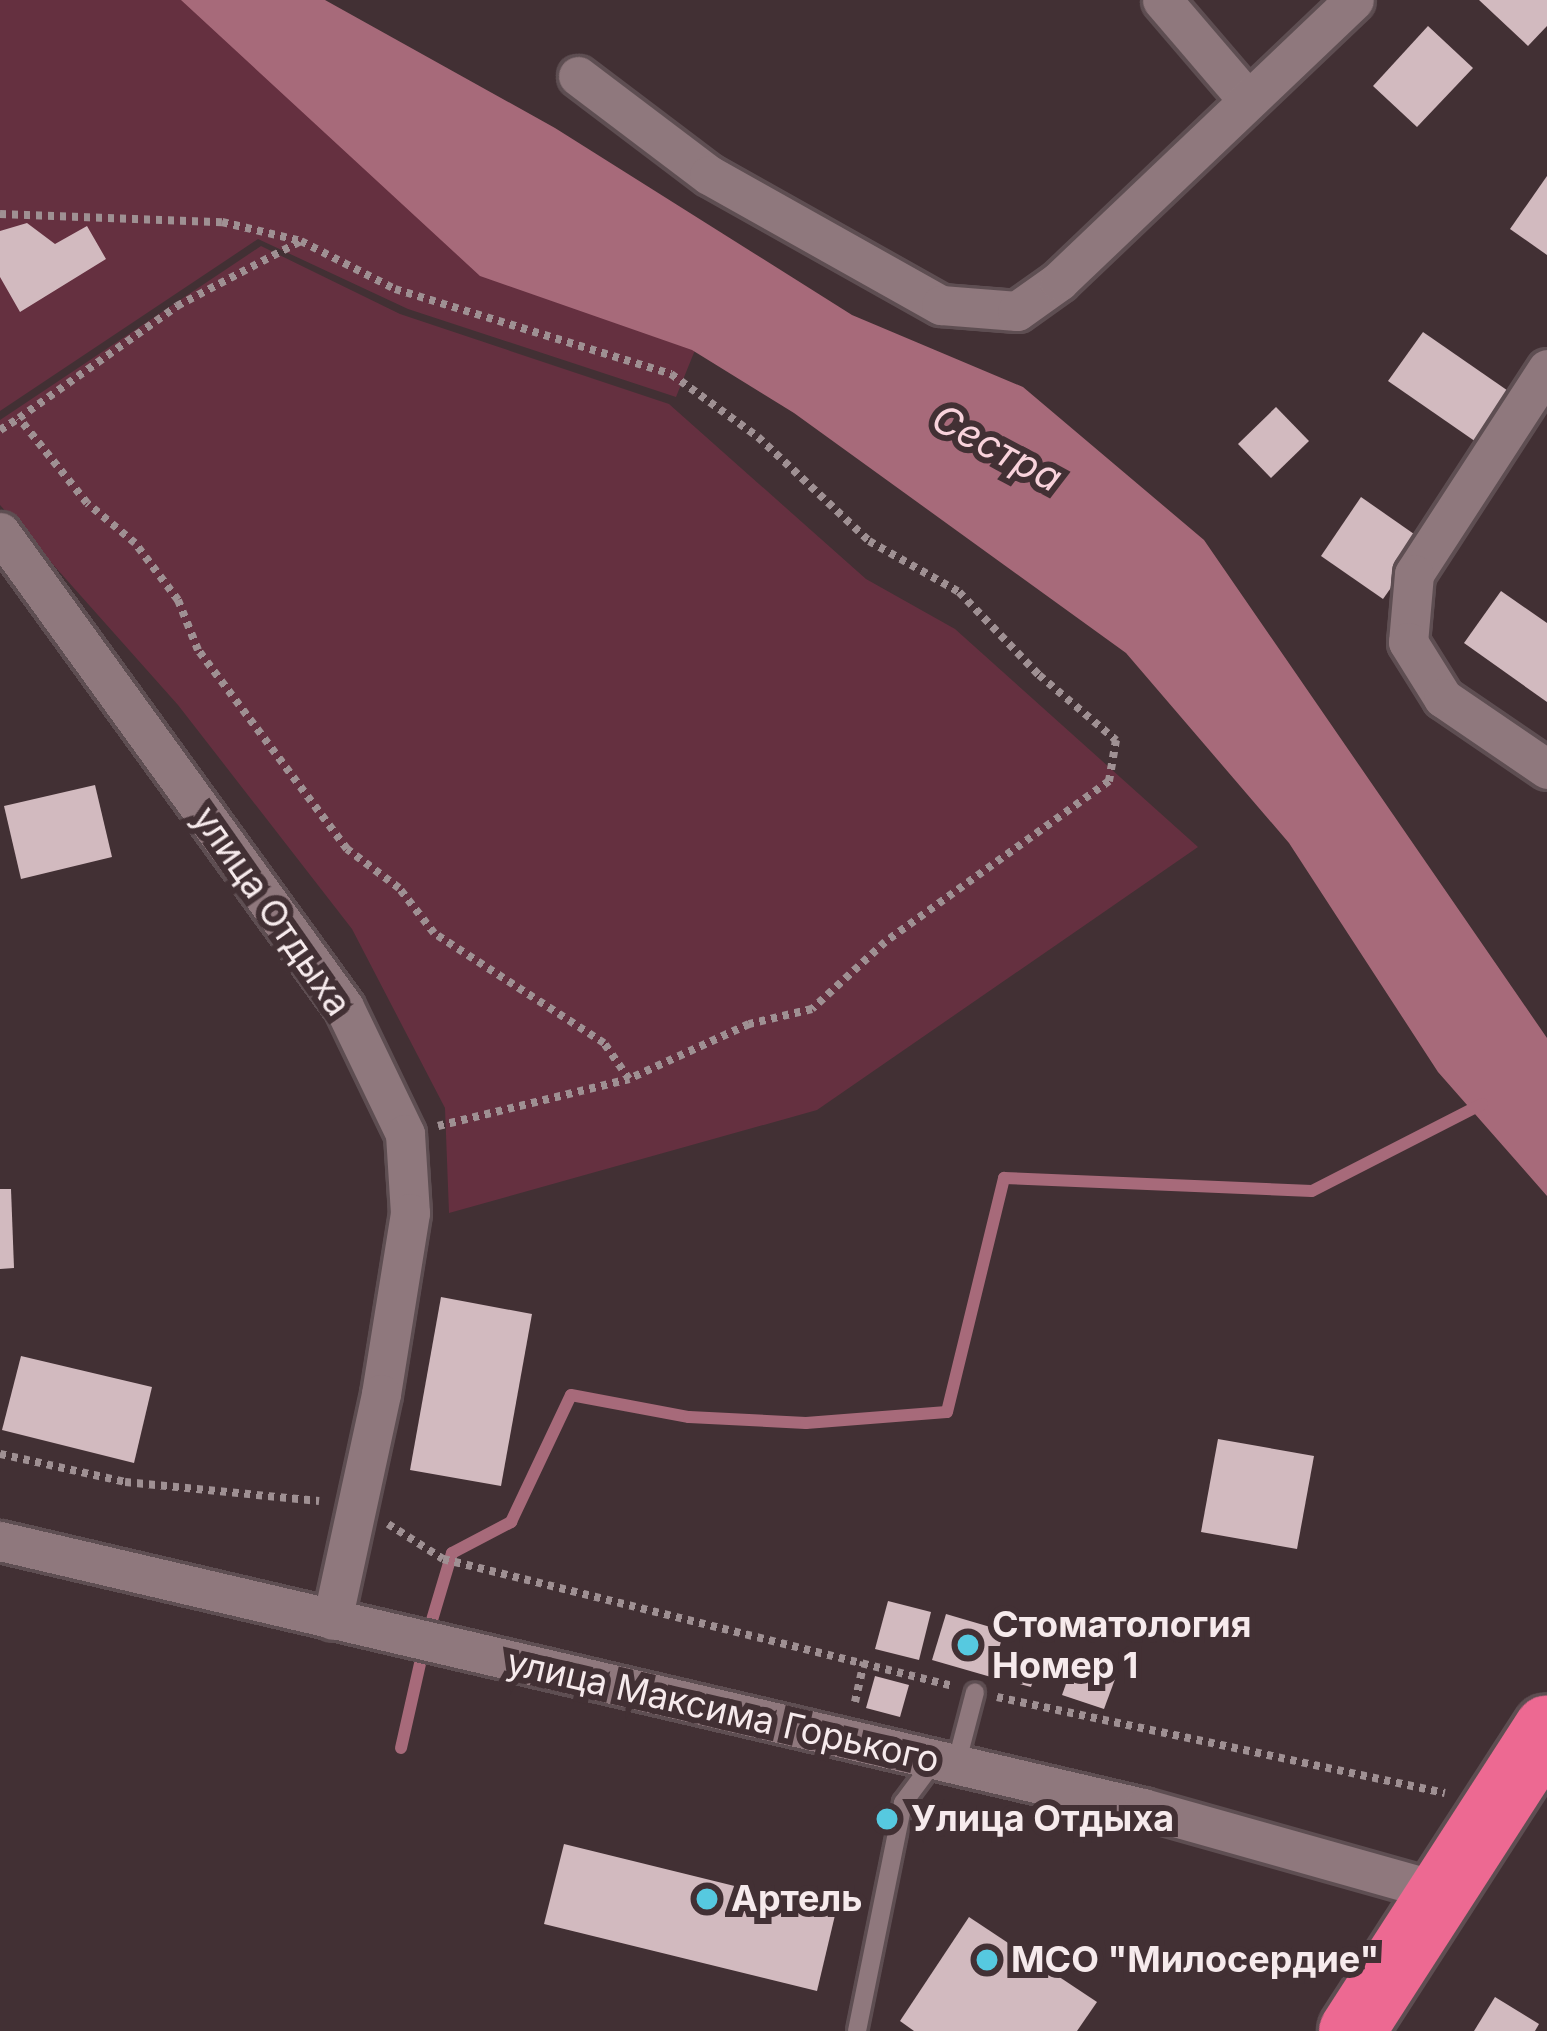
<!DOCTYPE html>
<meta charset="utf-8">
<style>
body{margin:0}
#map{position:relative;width:1547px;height:2031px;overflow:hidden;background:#423034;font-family:Inter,sans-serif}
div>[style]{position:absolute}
.green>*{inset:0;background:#653040}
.water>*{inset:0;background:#a76a7a}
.stream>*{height:12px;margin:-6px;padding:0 6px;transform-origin:6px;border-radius:6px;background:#a76a7a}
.building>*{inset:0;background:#d2babf}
.path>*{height:8px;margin-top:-4px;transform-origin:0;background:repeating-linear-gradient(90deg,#9f9093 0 6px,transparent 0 12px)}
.roads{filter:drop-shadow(3px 0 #5e4e52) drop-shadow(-3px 0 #5e4e52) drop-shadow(0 3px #5e4e52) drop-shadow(0 -3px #5e4e52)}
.lane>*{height:18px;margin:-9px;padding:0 9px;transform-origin:9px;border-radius:9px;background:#8f787d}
.street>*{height:39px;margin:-19.5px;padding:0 19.5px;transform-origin:19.5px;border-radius:19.5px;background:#8f787d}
.highway>*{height:66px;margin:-33px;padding:0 33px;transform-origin:33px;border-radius:33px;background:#ed6992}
.dots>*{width:33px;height:33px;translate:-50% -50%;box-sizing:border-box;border:6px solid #423034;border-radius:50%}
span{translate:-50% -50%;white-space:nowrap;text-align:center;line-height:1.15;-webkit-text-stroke:12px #423034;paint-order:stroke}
.street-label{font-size:36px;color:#f6eaec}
.poi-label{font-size:36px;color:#f6eaec;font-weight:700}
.left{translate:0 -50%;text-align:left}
.water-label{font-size:39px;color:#f9d3dc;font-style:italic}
</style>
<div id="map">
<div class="green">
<i style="clip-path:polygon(0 0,206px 0,708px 318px,676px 397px,408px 309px,258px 239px,0 411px)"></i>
<i style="clip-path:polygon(261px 246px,400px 314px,669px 404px,866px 579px,955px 629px,1198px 847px,817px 1110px,449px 1213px,445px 1108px,352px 929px,178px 705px,0 505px,0 420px)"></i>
</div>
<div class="water">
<i style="clip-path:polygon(181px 0,325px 0,555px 128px,852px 315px,1023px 387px,1204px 540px,1547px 1038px,1547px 1196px,1438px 1072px,1289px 843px,1126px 653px,794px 413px,692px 350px,480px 276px)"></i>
</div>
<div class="stream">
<i style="left:432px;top:1620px;width:70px;rotate:-73.4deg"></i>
<i style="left:452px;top:1553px;width:67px;rotate:-27.7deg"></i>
<i style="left:511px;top:1522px;width:140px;rotate:-64.7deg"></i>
<i style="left:571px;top:1395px;width:120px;rotate:10.6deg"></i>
<i style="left:689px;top:1417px;width:117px;rotate:2.9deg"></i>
<i style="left:806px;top:1423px;width:141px;rotate:-4.5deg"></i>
<i style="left:947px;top:1412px;width:241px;rotate:-76.3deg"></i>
<i style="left:1004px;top:1178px;width:308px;rotate:2.4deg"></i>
<i style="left:1312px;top:1191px;width:191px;rotate:-27.1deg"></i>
<i style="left:401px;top:1748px;width:86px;rotate:-77.3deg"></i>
</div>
<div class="building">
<i style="clip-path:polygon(1479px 0,1547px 0,1547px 26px,1528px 46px)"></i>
<i style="clip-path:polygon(1428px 26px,1473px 68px,1417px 127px,1373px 86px)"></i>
<i style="clip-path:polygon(1547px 176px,1547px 255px,1510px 229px)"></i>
<i style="clip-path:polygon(27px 223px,55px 244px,87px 226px,106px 259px,20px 312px,0 277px,0 231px)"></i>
<i style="clip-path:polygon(1423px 332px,1514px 395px,1479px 444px,1388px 381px)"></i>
<i style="clip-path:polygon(1276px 407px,1309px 441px,1271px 478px,1238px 444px)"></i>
<i style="clip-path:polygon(1361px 497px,1424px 541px,1383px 599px,1321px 556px)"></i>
<i style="clip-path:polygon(1501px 591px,1547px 623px,1547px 702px,1464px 643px)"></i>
<i style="clip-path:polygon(95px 785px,112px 857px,21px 879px,4px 806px)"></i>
<i style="clip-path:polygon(0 1189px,11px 1189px,14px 1268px,0 1269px)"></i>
<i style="clip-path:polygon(441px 1297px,532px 1314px,501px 1486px,410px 1470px)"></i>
<i style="clip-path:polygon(21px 1356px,152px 1387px,134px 1463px,2px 1430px)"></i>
<i style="clip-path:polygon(1218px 1439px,1314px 1456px,1297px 1549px,1201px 1532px)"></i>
<i style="clip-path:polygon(888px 1601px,931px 1612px,919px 1660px,875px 1649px)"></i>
<i style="clip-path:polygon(946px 1614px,1004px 1631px,991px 1677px,932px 1660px)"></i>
<i style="clip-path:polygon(1017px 1654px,1039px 1661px,1031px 1687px,1009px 1681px)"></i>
<i style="clip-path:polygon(1076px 1656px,1118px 1671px,1104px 1709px,1062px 1695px)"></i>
<i style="clip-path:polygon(875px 1676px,909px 1685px,900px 1717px,866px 1708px)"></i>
<i style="clip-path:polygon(564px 1844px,836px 1911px,817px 1991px,544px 1924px)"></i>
<i style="clip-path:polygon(969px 1917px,1097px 2002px,1077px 2031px,914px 2031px,900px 2021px)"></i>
<i style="clip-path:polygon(1495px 1997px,1539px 2024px,1535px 2031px,1474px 2031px)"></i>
</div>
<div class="path">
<i style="left:0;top:214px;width:222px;rotate:2.1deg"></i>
<i style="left:222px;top:222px;width:81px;rotate:13.5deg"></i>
<i style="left:301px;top:241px;width:106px;rotate:27.1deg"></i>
<i style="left:395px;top:289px;width:289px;rotate:17.1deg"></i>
<i style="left:671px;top:374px;width:107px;rotate:35.9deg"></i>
<i style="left:758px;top:437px;width:152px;rotate:43.1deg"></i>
<i style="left:869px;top:541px;width:103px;rotate:29.5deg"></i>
<i style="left:959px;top:592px;width:115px;rotate:46.1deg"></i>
<i style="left:1039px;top:675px;width:101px;rotate:40.2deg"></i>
<i style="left:1116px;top:740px;width:42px;rotate:99.7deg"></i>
<i style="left:1109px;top:781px;width:276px;rotate:144.3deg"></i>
<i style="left:885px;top:942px;width:99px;rotate:137.5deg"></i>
<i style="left:812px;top:1009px;width:65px;rotate:166.6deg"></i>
<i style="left:749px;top:1024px;width:132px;rotate:155.4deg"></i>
<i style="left:629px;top:1079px;width:44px;rotate:-124.8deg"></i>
<i style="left:604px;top:1043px;width:202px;rotate:-147.1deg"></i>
<i style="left:434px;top:933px;width:57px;rotate:-127.9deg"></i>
<i style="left:399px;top:888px;width:65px;rotate:-143.1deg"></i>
<i style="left:347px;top:849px;width:249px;rotate:-126.8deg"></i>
<i style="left:198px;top:650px;width:54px;rotate:-111.8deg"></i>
<i style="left:178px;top:600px;width:71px;rotate:-127deg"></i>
<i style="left:135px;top:543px;width:62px;rotate:-140.2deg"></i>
<i style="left:87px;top:503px;width:109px;rotate:-128.7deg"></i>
<i style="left:19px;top:418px;width:194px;rotate:-35.3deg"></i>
<i style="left:177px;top:306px;width:140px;rotate:-27.7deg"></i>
<i style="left:0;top:430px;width:22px;rotate:-32deg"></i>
<i style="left:438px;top:1126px;width:197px;rotate:-13.8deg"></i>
<i style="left:0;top:1454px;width:128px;rotate:12.6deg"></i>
<i style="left:125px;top:1482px;width:195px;rotate:5.6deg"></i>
<i style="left:388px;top:1524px;width:65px;rotate:32.5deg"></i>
<i style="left:443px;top:1559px;width:526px;rotate:13.98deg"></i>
<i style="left:997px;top:1697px;width:458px;rotate:12.1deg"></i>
<i style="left:855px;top:1702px;width:41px;rotate:-77.3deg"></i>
</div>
<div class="roads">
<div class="lane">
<i style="left:956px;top:1765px;width:75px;rotate:-75.4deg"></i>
<i style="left:857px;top:2031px;width:233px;rotate:-78.6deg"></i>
<i style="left:903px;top:1803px;width:54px;rotate:-53.3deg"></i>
</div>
<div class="street">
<i style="left:1162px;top:0;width:128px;rotate:49.4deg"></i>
<i style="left:578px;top:76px;width:164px;rotate:37.1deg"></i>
<i style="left:709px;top:175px;width:266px;rotate:29.3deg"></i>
<i style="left:941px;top:305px;width:76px;rotate:4.5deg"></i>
<i style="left:1017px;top:311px;width:52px;rotate:-35.5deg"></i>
<i style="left:1059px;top:281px;width:407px;rotate:-43.6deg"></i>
<i style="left:1547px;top:369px;width:244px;rotate:123deg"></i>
<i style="left:1414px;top:574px;width:68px;rotate:95deg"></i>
<i style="left:1408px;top:642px;width:66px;rotate:58deg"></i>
<i style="left:1443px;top:698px;width:126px;rotate:34.3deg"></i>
<i style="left:0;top:532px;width:586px;rotate:54.09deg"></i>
<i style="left:344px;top:1007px;width:141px;rotate:64.3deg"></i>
<i style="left:405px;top:1134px;width:79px;rotate:86.4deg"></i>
<i style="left:410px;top:1213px;width:183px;rotate:99.1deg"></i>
<i style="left:381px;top:1394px;width:231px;rotate:102.2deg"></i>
<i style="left:0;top:1541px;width:1174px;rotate:13.15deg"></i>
<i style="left:1143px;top:1808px;width:311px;rotate:15.7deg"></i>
</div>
<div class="highway">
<i style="left:1352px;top:2031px;width:360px;rotate:-57.2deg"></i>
</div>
</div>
<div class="dots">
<i style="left:968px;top:1645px;background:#56c9e0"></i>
<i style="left:887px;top:1819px;background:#56c9e0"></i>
<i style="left:707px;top:1899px;background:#56c9e0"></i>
<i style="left:987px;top:1960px;background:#56c9e0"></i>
</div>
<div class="street-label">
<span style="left:272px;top:911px;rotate:55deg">улица Отдыха</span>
<span style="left:723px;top:1711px;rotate:13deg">улица Максима Горького</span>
</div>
<div class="poi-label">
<span class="left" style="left:992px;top:1645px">Стоматология<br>Номер 1</span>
<span class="left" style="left:911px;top:1819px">Улица Отдыха</span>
<span class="left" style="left:731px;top:1899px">Артель</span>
<span class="left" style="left:1011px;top:1960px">МСО "Милосердие"</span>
</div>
<div class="water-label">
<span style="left:997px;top:448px;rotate:28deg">Сестра</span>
</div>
</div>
